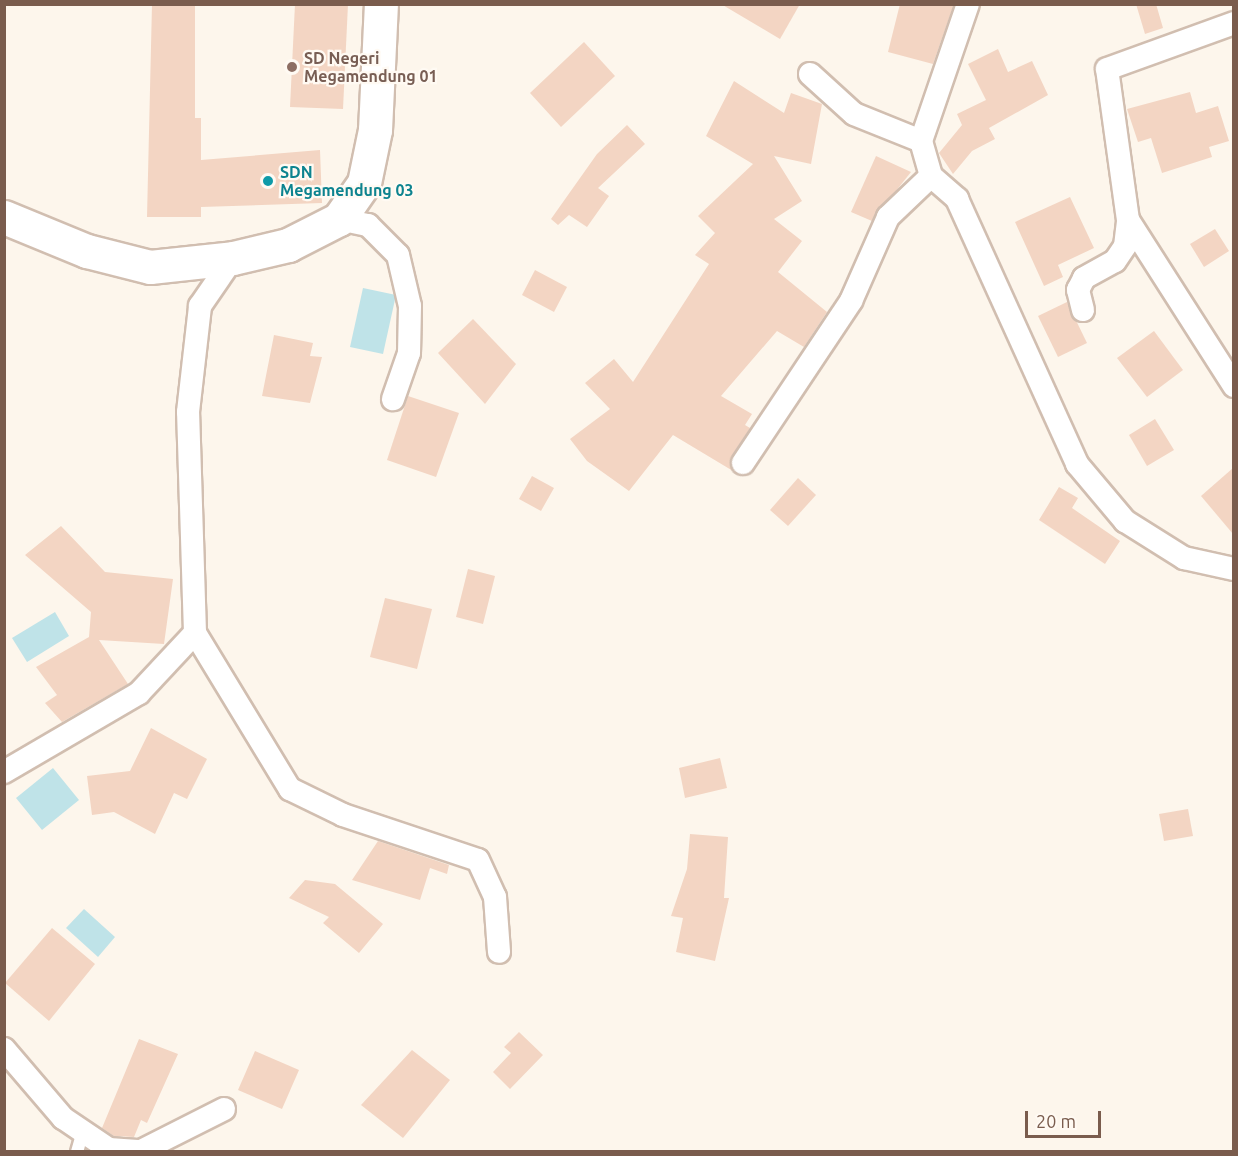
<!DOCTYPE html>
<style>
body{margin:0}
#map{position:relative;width:1238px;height:1156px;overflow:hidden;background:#fdf6ec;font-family:Ubuntu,sans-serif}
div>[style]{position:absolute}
.water>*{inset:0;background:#bfe3e8}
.building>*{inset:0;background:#f3d5c3}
.roads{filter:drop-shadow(2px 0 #d1beb0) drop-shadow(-2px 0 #d1beb0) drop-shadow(0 2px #d1beb0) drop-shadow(0 -2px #d1beb0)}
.lane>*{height:12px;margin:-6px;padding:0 6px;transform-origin:6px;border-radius:6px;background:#fff}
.street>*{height:22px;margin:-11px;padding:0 11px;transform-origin:11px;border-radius:11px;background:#fff}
.secondary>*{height:33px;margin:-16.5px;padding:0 16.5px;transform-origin:16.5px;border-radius:16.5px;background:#fff}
.dots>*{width:16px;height:16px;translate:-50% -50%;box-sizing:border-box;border:3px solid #fffaf3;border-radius:50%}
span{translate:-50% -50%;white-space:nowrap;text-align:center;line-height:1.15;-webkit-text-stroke:4.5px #fffaf3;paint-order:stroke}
.education-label{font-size:16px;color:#785e54;font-weight:700}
.left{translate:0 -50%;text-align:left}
.culture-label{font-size:16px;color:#0d838f;font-weight:700}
.frame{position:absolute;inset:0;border:6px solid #7a5c4d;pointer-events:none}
.scale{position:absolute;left:1025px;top:1111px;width:76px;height:27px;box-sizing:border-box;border:3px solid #7a5c4d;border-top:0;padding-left:8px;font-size:18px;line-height:21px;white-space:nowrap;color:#7a5c4d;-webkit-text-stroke:4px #fffaf3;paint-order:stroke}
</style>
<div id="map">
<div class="water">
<i style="clip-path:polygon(363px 288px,396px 295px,383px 354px,350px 347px)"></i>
<i style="clip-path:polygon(55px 612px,69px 636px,27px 662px,12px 638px)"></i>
<i style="clip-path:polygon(53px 768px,79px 800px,42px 830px,16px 798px)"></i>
<i style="clip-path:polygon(84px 909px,115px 937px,98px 957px,66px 928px)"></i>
</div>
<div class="building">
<i style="clip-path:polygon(152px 4px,195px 4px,195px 118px,201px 118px,201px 160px,320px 150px,322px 203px,201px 207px,201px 217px,147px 217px)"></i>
<i style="clip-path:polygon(295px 4px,348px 4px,343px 109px,290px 107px)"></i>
<i style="clip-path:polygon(721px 4px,800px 4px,780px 39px)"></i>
<i style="clip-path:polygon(900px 4px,954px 4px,933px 64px,888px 52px)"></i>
<i style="clip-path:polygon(1136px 4px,1156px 4px,1163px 28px,1145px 34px)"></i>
<i style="clip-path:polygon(584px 42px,615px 76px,561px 127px,530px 93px)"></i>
<i style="clip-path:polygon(998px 49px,1008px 72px,1032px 61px,1048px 95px,989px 128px,995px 139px,972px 151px,953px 174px,939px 153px,962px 125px,957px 114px,986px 100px,968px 64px)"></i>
<i style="clip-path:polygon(734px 81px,784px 113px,791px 93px,822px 104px,811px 164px,774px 156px,802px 201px,774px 219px,802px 241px,778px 272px,827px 312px,804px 347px,777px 331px,721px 396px,752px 414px,745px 425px,750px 428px,730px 462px,733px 471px,673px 435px,629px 491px,587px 461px,570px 439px,610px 409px,585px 383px,614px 359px,633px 382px,709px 264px,695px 255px,715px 233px,698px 216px,753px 164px,706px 136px)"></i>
<i style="clip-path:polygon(1190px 92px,1196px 113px,1218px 106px,1229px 141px,1209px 147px,1212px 157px,1162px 173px,1151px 138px,1138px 142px,1127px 109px)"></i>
<i style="clip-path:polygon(627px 125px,645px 144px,598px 188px,609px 196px,587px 227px,569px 215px,558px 225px,551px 219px,597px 154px)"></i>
<i style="clip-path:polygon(876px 156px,911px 172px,872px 221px,851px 212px)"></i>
<i style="clip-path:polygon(1070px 197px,1094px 248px,1058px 265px,1063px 277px,1044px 286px,1015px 222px)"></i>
<i style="clip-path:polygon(1215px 229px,1229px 251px,1204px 267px,1190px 244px)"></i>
<i style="clip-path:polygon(535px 270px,567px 287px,554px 312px,522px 295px)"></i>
<i style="clip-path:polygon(1067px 302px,1087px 343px,1058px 357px,1038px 316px)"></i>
<i style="clip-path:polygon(473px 319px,516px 364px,485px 404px,438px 353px)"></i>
<i style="clip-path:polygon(1154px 331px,1183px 370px,1147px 397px,1117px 358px)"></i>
<i style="clip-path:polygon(274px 335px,313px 343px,310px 356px,322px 357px,310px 403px,262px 396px)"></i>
<i style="clip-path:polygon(408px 396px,459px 413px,436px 477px,387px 460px)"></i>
<i style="clip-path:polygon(1155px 419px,1174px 450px,1147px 466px,1129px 435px)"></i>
<i style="clip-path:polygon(1233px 468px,1233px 534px,1201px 496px)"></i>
<i style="clip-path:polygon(532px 476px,554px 488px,541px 511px,519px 499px)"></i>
<i style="clip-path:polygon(798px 478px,816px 495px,788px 526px,770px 510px)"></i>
<i style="clip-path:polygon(1059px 487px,1078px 498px,1072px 508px,1120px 541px,1105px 564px,1039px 520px)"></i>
<i style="clip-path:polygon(61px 526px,105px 572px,173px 579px,164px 644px,99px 640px,128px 684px,62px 722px,45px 703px,57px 695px,36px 667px,89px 637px,91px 612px,25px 555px)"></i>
<i style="clip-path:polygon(468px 569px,495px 576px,483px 624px,456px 617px)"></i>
<i style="clip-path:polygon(385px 598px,432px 609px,417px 669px,370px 657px)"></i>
<i style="clip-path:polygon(151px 728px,207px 759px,187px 799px,174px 793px,155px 834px,114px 812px,92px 815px,87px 776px,130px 771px)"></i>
<i style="clip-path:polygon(720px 758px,727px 788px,685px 798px,679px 768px)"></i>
<i style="clip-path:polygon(1188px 809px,1193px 836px,1164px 841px,1159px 814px)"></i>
<i style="clip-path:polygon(690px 834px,728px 837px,724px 898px,729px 898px,715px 961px,676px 952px,683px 918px,671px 916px,687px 869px)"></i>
<i style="clip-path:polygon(378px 841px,449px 865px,447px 874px,430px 868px,420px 900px,352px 880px)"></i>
<i style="clip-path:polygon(305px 880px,335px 884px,383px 924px,359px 953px,323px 923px,329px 917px,289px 898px)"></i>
<i style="clip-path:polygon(52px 928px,95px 964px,49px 1021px,5px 983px)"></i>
<i style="clip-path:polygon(519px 1032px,543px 1055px,510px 1089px,493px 1072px,511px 1053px,504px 1047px)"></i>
<i style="clip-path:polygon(139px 1039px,178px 1054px,147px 1123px,141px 1120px,134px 1137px,114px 1136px,102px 1128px)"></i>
<i style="clip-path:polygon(412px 1050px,450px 1080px,403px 1138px,361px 1105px)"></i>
<i style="clip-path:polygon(255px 1051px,299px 1070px,282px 1109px,238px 1090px)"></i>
</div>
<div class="roads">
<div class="lane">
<i style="left:77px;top:1152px;width:19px;rotate:-74deg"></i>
</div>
<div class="street">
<i style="left:810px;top:74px;width:59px;rotate:42.3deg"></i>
<i style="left:854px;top:114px;width:72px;rotate:21.9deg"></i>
<i style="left:921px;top:141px;width:36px;rotate:74deg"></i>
<i style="left:931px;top:176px;width:35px;rotate:41deg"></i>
<i style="left:957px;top:199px;width:291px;rotate:65.6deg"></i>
<i style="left:1077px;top:464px;width:75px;rotate:49.9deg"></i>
<i style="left:1125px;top:521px;width:70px;rotate:32.1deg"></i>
<i style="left:1184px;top:558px;width:51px;rotate:12.4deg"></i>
<i style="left:921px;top:141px;width:145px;rotate:-71.1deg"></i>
<i style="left:339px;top:219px;width:30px;rotate:12deg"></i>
<i style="left:368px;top:225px;width:42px;rotate:45deg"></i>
<i style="left:398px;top:255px;width:52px;rotate:76.8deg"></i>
<i style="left:410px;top:306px;width:47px;rotate:91.2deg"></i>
<i style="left:409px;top:353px;width:49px;rotate:109.2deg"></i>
<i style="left:1128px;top:220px;width:197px;rotate:57.4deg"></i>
<i style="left:1083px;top:310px;width:21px;rotate:-104deg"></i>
<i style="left:1078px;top:290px;width:13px;rotate:-63deg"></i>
<i style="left:1084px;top:278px;width:35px;rotate:-29deg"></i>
<i style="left:1115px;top:261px;width:18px;rotate:-56deg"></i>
<i style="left:1125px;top:246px;width:26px;rotate:-83deg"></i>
<i style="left:1128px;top:220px;width:152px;rotate:-97.9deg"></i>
<i style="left:1107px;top:69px;width:135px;rotate:-19.9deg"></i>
<i style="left:743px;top:463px;width:195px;rotate:-56.3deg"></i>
<i style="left:851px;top:301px;width:92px;rotate:-66.2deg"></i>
<i style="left:888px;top:217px;width:59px;rotate:-43.6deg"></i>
<i style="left:195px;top:633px;width:183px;rotate:58.7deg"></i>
<i style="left:290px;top:789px;width:59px;rotate:26.1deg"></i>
<i style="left:343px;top:815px;width:142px;rotate:18.4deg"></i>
<i style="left:478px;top:860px;width:41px;rotate:65.3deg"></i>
<i style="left:495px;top:897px;width:55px;rotate:85.8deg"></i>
<i style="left:4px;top:772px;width:156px;rotate:-30.3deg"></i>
<i style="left:139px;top:693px;width:82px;rotate:-47deg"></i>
<i style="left:195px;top:633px;width:221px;rotate:-91.8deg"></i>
<i style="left:188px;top:412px;width:107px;rotate:-83.5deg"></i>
<i style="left:200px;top:306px;width:58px;rotate:-55.5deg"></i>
<i style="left:4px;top:1049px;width:91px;rotate:49.5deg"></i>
<i style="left:63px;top:1118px;width:55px;rotate:34deg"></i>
<i style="left:109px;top:1149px;width:32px;rotate:4deg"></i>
<i style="left:141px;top:1151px;width:93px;rotate:-26.8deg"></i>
</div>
<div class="secondary">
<i style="left:4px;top:217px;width:90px;rotate:22.3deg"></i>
<i style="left:87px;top:251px;width:65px;rotate:14.3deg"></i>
<i style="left:150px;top:267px;width:83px;rotate:-6.2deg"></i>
<i style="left:233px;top:258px;width:57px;rotate:-13.3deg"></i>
<i style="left:288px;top:245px;width:57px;rotate:-27deg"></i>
<i style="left:339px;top:219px;width:44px;rotate:-55.2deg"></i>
<i style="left:364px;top:183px;width:54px;rotate:-78.3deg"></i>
<i style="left:375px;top:130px;width:126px;rotate:-87.3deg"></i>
</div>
</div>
<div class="dots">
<i style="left:292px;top:67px;background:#8d6e63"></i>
<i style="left:268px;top:181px;background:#0f9aa8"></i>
</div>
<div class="education-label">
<span class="left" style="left:304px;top:67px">SD Negeri<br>Megamendung 01</span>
</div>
<div class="culture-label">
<span class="left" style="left:280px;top:181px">SDN<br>Megamendung 03</span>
</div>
<div class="frame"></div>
<div class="scale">20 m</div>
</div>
